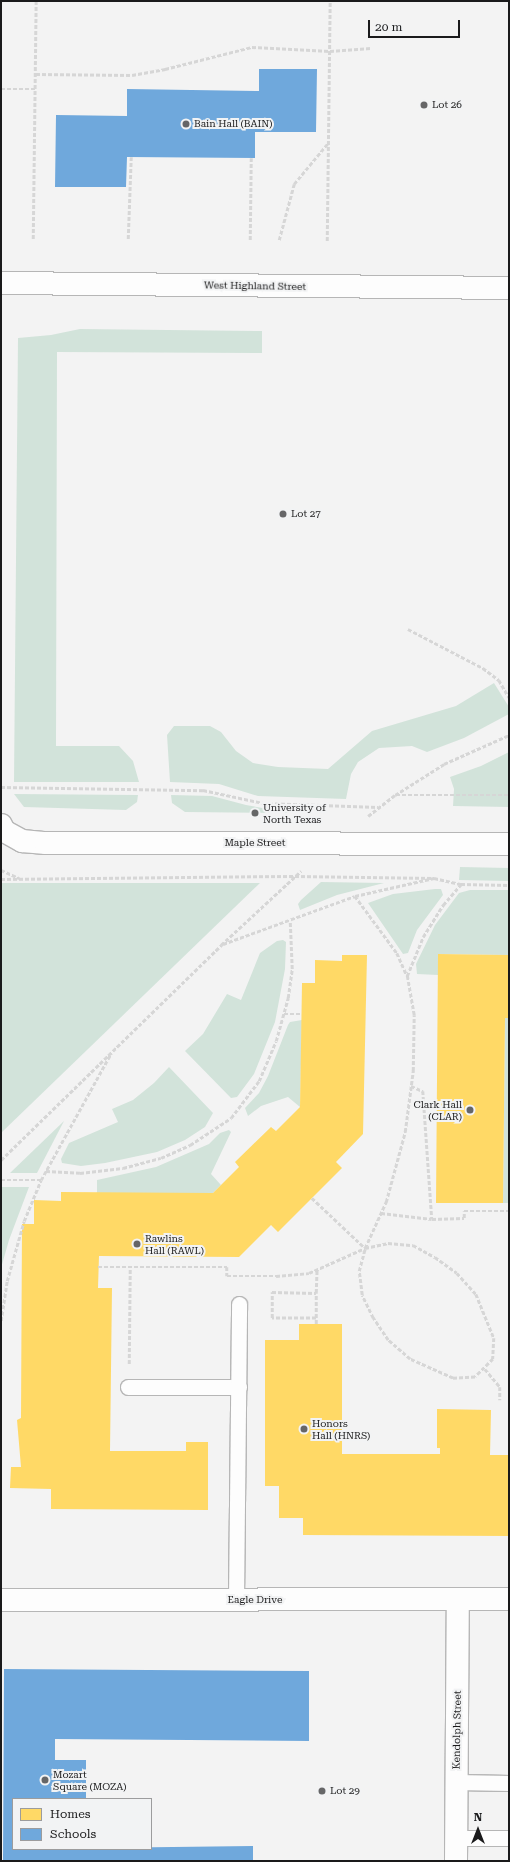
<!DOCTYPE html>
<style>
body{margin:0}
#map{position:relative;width:510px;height:1862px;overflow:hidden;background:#f3f3f3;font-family:"Roboto Serif",serif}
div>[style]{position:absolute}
.green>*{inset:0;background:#d2e3da}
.homes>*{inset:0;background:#ffd966}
.schools>*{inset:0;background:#6fa8dc}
.path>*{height:2.5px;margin-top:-1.25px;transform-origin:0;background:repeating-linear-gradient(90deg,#d6d6d6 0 4px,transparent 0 6px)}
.roads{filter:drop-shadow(1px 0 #b6b6b6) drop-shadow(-1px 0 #b6b6b6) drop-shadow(0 1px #b6b6b6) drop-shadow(0 -1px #b6b6b6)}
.lane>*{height:15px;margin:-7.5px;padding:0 7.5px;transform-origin:7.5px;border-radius:7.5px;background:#fdfdfd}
.street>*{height:22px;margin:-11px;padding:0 11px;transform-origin:11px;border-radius:11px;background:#fdfdfd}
.secondary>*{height:22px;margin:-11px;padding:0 11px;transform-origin:11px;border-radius:11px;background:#fdfdfd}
.dots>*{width:11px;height:11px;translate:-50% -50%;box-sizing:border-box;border:2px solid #f2f3f4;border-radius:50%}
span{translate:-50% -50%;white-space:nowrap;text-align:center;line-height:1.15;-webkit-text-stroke:4px #f2f3f4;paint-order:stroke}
.poi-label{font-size:10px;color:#1a1a1b}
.left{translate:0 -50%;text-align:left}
.right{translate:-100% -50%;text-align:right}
.street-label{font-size:10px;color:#1a1a1b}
.frame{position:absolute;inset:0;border:2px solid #1a1a1b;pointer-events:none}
.legend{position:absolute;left:12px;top:1798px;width:140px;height:52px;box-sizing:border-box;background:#f2f3f4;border:1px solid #9c9c9d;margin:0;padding:5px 7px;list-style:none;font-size:12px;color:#1a1a1b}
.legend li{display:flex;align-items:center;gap:8px;height:20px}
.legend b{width:20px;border:1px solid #9c9c9d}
.north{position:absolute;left:458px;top:1810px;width:40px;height:40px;-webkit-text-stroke:3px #f2f3f4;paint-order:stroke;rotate:0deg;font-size:11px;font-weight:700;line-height:16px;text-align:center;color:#1a1a1b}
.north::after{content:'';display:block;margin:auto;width:14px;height:18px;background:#1a1a1b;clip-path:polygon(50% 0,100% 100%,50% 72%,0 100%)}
.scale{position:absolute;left:368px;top:20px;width:92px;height:18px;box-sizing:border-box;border:2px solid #1a1a1b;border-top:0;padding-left:5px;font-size:12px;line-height:14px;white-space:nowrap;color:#1a1a1b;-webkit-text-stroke:3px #f2f3f4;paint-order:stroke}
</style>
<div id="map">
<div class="green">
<i style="clip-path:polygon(80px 329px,262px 331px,262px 353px,57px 352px,56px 746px,119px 746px,133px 761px,139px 782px,14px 782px,18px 338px,51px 335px)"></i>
<i style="clip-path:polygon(494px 683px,509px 707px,509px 714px,464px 738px,427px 752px,412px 746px,379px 748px,358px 762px,351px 774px,346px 799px,258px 796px,219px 784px,170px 782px,167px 735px,174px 726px,210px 726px,221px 732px,236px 751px,253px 763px,278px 767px,328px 769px,372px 731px,456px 706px)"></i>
<i style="clip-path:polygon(509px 752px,509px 807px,453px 806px,454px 789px,450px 777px,481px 766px)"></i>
<i style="clip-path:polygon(14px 794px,138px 795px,137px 802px,126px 810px,24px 807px)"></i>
<i style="clip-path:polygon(171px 795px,212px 796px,246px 805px,290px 813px,185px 812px,172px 803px)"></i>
<i style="clip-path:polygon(460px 867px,509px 868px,509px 881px,459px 880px)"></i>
<i style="clip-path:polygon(321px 882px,384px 883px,337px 895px,300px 910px,298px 904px,301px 900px)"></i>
<i style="clip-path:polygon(1px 883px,260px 883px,1px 1133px)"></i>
<i style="clip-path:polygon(435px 889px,441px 889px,443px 895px,417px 930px,408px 953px,403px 954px,368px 903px,393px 894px)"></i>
<i style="clip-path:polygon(470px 890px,509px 890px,509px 955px,439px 954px,438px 975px,417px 974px,416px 964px,435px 925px,459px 893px)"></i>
<i style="clip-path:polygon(283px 940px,286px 942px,285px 969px,275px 1022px,254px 1074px,237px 1097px,231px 1098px,185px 1051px,203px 1034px,227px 994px,241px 1000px,260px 953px,277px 941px)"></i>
<i style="clip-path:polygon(505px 1018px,509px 1018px,509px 1203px,503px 1203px)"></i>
<i style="clip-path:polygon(302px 1020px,300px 1107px,288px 1097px,261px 1106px,248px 1116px,245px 1108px,259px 1093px,268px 1076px,288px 1025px,290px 1022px)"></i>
<i style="clip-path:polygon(169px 1067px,213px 1113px,205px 1127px,185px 1140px,157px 1152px,105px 1163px,81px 1166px,62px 1163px,61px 1159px,69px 1143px,118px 1122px,112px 1109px,133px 1100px,154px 1083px)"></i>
<i style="clip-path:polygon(64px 1121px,37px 1173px,10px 1173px)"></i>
<i style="clip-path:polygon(229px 1130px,231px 1132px,211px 1174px,221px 1185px,213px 1193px,97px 1193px,97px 1180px,156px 1167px,209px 1144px,220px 1133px)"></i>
<i style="clip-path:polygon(1px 1187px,29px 1187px,9px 1240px,1px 1268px)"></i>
</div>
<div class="homes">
<i style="clip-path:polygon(438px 954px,509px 955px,509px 1018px,505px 1018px,503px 1203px,436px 1203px)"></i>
<i style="clip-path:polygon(342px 955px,367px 955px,363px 1134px,336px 1162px,342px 1168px,278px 1232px,271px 1225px,239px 1257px,99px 1256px,98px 1288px,112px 1288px,110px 1451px,186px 1451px,186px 1442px,208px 1442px,208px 1510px,51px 1509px,51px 1489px,10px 1488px,11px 1467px,21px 1467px,17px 1420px,21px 1418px,22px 1224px,34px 1224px,34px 1200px,61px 1201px,61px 1192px,213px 1193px,239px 1167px,235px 1162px,271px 1127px,276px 1131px,300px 1107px,302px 983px,315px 983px,315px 960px,342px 961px)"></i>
<i style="clip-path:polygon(299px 1324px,342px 1324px,342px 1454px,440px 1454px,440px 1448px,437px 1448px,437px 1409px,491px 1410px,490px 1455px,509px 1455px,509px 1536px,303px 1535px,303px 1518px,279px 1518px,279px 1486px,265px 1486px,265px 1340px,299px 1340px)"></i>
</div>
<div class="schools">
<i style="clip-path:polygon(259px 69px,317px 69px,316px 132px,255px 132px,255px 158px,127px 157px,126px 187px,55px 187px,56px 115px,127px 116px,127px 89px,259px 91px)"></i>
<i style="clip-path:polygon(4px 1669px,309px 1671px,309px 1741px,55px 1739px,55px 1760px,86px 1760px,86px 1799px,13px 1799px,13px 1849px,253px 1846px,253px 1861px,3px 1861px)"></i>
</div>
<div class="path">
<i style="left:36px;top:74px;width:96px;rotate:0.6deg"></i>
<i style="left:132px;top:75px;width:34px;rotate:-10deg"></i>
<i style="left:165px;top:69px;width:90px;rotate:-14.2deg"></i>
<i style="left:252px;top:47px;width:78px;rotate:2.9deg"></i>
<i style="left:330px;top:51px;width:41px;rotate:-4.2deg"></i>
<i style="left:1px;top:89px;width:35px"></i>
<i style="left:33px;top:239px;width:238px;rotate:-89.3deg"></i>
<i style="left:128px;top:239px;width:82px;rotate:-87.9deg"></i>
<i style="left:250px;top:240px;width:82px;rotate:-89.3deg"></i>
<i style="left:279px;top:240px;width:58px;rotate:-75deg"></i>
<i style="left:294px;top:184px;width:53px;rotate:-50.3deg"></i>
<i style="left:327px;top:241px;width:240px;rotate:-89.3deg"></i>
<i style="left:408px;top:629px;width:85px;rotate:27.5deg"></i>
<i style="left:483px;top:668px;width:20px;rotate:37deg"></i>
<i style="left:499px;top:680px;width:20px;rotate:60deg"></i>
<i style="left:1px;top:787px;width:202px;rotate:0.9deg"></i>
<i style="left:203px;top:790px;width:61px;rotate:12.2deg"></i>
<i style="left:263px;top:803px;width:115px;rotate:2deg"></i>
<i style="left:396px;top:795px;width:113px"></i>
<i style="left:368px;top:816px;width:34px;rotate:-38deg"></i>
<i style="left:395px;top:795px;width:58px;rotate:-32.3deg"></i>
<i style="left:444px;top:764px;width:71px;rotate:-24deg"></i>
<i style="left:1px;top:870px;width:20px;rotate:24deg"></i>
<i style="left:1px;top:879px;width:294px;rotate:-0.6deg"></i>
<i style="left:295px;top:876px;width:139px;rotate:0.8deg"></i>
<i style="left:355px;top:896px;width:71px;rotate:53.6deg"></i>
<i style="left:397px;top:953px;width:24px;rotate:66deg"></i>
<i style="left:223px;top:944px;width:140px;rotate:-20deg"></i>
<i style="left:355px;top:896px;width:81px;rotate:-12.8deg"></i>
<i style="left:434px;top:878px;width:28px;rotate:13deg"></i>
<i style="left:461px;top:884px;width:48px;rotate:1.2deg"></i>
<i style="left:284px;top:1014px;width:18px"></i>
<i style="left:411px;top:1086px;width:13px;rotate:23deg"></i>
<i style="left:423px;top:1091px;width:128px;rotate:86deg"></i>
<i style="left:1px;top:1160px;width:308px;rotate:-44.3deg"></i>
<i style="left:221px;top:945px;width:109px;rotate:-42.8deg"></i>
<i style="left:46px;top:1171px;width:34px;rotate:3deg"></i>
<i style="left:80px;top:1173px;width:43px;rotate:-6.6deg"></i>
<i style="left:123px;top:1168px;width:39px;rotate:-15deg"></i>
<i style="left:161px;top:1158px;width:32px;rotate:-24deg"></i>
<i style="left:190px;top:1145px;width:49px;rotate:-33.4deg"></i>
<i style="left:231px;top:1118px;width:46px;rotate:-52.9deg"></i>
<i style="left:259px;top:1081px;width:43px;rotate:-67deg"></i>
<i style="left:276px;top:1041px;width:45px;rotate:-74.4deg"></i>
<i style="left:288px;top:998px;width:29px;rotate:-82deg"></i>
<i style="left:292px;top:969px;width:47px;rotate:-92.4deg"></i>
<i style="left:1px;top:1180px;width:40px"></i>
<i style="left:312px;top:1198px;width:73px;rotate:43.3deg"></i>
<i style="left:381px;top:1213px;width:51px;rotate:6.7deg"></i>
<i style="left:432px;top:1219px;width:32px;rotate:-2deg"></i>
<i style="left:464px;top:1218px;width:7px;rotate:-90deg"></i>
<i style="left:464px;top:1211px;width:45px"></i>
<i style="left:388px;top:1243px;width:25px;rotate:5deg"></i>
<i style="left:413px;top:1245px;width:25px;rotate:29deg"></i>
<i style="left:435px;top:1257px;width:27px;rotate:36deg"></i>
<i style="left:457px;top:1273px;width:28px;rotate:48deg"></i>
<i style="left:476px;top:1294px;width:48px;rotate:67.8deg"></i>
<i style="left:494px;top:1338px;width:21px;rotate:93deg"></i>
<i style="left:493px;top:1359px;width:25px;rotate:135deg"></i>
<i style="left:475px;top:1377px;width:22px;rotate:177deg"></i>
<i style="left:453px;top:1378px;width:47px;rotate:-156.2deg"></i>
<i style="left:410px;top:1359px;width:29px;rotate:-139deg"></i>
<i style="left:388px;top:1340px;width:27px;rotate:-124deg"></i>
<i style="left:373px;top:1318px;width:25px;rotate:-116deg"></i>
<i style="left:362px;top:1295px;width:24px;rotate:-97deg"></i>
<i style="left:359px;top:1271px;width:24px;rotate:-75deg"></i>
<i style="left:365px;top:1248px;width:24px;rotate:-12deg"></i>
<i style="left:98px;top:1267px;width:129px"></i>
<i style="left:227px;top:1267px;width:9px;rotate:90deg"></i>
<i style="left:227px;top:1276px;width:49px"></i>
<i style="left:276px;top:1276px;width:33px;rotate:-5deg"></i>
<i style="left:309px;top:1273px;width:61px;rotate:-24.1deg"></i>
<i style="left:365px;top:1248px;width:51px;rotate:-65.5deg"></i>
<i style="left:386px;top:1202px;width:73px;rotate:-74.8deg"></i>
<i style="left:405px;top:1132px;width:62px;rotate:-82.5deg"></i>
<i style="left:413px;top:1071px;width:56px;rotate:-89deg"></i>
<i style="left:414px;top:1015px;width:40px;rotate:-100deg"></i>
<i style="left:407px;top:976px;width:42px;rotate:-67.7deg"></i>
<i style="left:423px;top:937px;width:38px;rotate:-58deg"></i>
<i style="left:443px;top:905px;width:28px;rotate:-49deg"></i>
<i style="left:316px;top:1318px;width:25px;rotate:-90deg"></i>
<i style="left:1px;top:1321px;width:40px;rotate:-81.5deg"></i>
<i style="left:7px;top:1281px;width:62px;rotate:-74.2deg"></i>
<i style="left:24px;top:1221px;width:44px;rotate:-67.5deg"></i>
<i style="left:41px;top:1180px;width:145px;rotate:-61.1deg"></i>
<i style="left:316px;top:1324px;width:6px;rotate:-90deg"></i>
<i style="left:316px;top:1318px;width:44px;rotate:180deg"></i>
<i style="left:272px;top:1318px;width:26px;rotate:-90deg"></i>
<i style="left:272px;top:1292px;width:44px;rotate:1.3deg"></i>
<i style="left:316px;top:1293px;width:23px;rotate:-88deg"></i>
<i style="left:129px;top:1364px;width:97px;rotate:-89.4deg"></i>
<i style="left:485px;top:1369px;width:23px;rotate:50deg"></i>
<i style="left:500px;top:1387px;width:13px;rotate:90deg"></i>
</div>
<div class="roads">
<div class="lane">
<i style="left:128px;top:1387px;width:111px"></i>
<i style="left:236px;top:1600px;width:296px;rotate:-89.4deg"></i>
<i style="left:456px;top:1782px;width:53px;rotate:1.1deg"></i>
<i style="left:456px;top:1838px;width:53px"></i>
</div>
<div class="street">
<i style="left:1px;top:283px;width:508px;rotate:0.56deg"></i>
<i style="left:1px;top:825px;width:7px;rotate:63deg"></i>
<i style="left:4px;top:831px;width:21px;rotate:29deg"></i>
<i style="left:22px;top:841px;width:24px;rotate:5deg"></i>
<i style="left:46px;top:843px;width:463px;rotate:0.1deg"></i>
<i style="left:456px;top:1861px;width:261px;rotate:-89.6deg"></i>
</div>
<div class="secondary">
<i style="left:1px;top:1600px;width:508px;rotate:-0.11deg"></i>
</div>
</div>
<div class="dots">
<i style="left:424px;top:105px;background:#666667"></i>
<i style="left:186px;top:124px;background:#666667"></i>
<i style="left:283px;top:514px;background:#666667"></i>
<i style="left:255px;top:813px;background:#666667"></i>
<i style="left:470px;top:1110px;background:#666667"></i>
<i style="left:137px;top:1244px;background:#666667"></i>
<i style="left:304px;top:1429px;background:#666667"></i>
<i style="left:45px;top:1780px;background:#666667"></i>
<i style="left:322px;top:1791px;background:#666667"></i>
</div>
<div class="poi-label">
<span class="left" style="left:432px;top:105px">Lot 26</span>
<span class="left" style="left:194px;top:124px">Bain Hall (BAIN)</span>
<span class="left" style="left:291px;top:514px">Lot 27</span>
<span class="left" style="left:263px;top:813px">University of<br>North Texas</span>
<span class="right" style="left:462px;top:1110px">Clark Hall<br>(CLAR)</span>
<span class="left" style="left:145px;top:1244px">Rawlins<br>Hall (RAWL)</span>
<span class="left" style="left:312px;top:1429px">Honors<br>Hall (HNRS)</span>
<span class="left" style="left:53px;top:1780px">Mozart<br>Square (MOZA)</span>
<span class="left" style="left:330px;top:1791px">Lot 29</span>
</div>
<div class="street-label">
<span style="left:255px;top:286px;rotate:1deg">West Highland Street</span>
<span style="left:255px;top:843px">Maple Street</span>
<span style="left:255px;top:1600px">Eagle Drive</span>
<span style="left:457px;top:1730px;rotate:-89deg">Kendolph Street</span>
</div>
<div class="frame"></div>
<ul class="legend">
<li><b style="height:11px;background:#ffd966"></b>Homes</li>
<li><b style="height:11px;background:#6fa8dc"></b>Schools</li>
</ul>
<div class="north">N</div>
<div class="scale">20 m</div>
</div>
